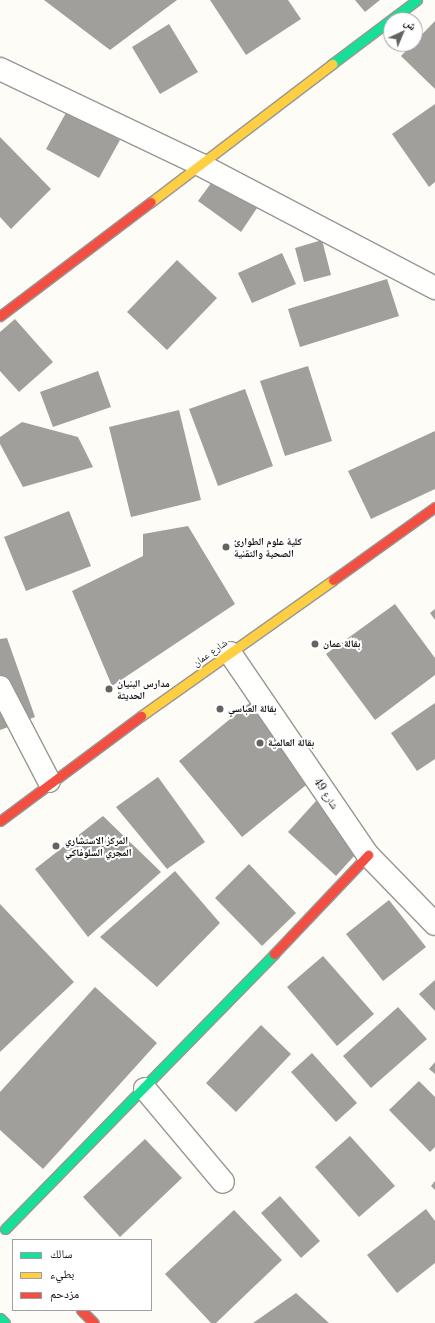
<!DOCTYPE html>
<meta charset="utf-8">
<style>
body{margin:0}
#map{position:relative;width:435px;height:1323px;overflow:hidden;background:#fdfcf7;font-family:"Libre Baskerville","Noto Naskh Arabic",serif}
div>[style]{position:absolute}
.building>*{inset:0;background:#a19f9c}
.roads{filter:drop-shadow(1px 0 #979795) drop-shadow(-1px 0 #979795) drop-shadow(0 1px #979795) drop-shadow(0 -1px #979795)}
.street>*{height:22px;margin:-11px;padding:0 11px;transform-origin:11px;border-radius:11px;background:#fffffe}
.fast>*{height:9px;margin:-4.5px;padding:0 4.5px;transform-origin:4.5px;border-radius:4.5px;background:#16e098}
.slow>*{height:9px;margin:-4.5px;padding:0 4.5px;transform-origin:4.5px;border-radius:4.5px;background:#ffcf43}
.jam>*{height:9px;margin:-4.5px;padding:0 4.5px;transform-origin:4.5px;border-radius:4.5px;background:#f24e42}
.dots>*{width:11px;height:11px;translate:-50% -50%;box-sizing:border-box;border:2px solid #fff;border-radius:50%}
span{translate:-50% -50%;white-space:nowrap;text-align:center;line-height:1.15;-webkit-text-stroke:4px #fff;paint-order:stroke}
.poi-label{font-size:10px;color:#111;font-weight:700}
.left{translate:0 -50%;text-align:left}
.street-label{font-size:10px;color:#111}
.legend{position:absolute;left:12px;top:1239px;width:140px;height:72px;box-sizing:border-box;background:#fff;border:1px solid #a0a0a0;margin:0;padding:5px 7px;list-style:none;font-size:12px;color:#111}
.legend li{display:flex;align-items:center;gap:8px;height:20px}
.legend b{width:20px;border:1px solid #a0a0a0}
.north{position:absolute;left:383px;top:12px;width:40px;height:40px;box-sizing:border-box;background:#fff;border:1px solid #a0a0a0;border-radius:50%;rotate:44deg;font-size:11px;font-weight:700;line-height:16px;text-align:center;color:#111}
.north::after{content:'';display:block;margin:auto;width:14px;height:18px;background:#646362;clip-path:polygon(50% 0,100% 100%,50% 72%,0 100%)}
</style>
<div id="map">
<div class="building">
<i style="clip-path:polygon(44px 0,177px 0,110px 50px)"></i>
<i style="clip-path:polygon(210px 0,288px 0,301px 19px,246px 55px)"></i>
<i style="clip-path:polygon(355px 0,380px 0,365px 12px)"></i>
<i style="clip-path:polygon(435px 21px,435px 89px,401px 56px)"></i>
<i style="clip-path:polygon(169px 24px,198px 72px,160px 94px,132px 47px)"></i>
<i style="clip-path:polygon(435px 104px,435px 182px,429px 187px,392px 134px)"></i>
<i style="clip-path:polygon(67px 111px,120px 140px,99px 178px,46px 149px)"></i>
<i style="clip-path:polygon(0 137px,51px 189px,11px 229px,0 217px)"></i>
<i style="clip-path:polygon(217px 175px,259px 205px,241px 232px,198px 201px)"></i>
<i style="clip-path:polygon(322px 240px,331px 275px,304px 282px,295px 248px)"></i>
<i style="clip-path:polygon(282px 253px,296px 284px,252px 303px,238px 273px)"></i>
<i style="clip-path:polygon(177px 260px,217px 298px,167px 350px,127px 312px)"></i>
<i style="clip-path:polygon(387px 279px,399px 316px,300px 347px,288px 309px)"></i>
<i style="clip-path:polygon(15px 319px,53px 362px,19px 392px,0 371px,0 332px)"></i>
<i style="clip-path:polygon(308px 366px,332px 441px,285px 456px,260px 381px)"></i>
<i style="clip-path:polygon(98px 371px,111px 407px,53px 427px,40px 392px)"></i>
<i style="clip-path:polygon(245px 389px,273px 466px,218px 486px,189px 409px)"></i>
<i style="clip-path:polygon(179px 410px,201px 500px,131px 517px,109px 427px)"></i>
<i style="clip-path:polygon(22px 422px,78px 437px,93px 467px,23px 487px,0 444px,0 437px)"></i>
<i style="clip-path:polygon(435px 431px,435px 489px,371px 519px,348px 471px)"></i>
<i style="clip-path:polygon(69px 511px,91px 566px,26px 591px,4px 537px)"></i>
<i style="clip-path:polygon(188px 526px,235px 604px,112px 686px,72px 591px,143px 556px,143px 534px)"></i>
<i style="clip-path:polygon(395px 604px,435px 658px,435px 675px,375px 720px,326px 654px)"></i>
<i style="clip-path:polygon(435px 609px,435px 620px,430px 613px)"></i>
<i style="clip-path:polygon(7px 638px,35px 717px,0 730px,0 639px)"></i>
<i style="clip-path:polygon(258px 696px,321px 773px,242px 837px,179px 761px)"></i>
<i style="clip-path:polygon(435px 703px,435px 759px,417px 771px,391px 733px)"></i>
<i style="clip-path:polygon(158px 777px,205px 842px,167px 869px,116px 807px)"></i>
<i style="clip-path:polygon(316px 801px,364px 845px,336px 876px,288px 832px)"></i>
<i style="clip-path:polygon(103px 816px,161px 872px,88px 937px,35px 869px)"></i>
<i style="clip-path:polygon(249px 864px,296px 913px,262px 946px,215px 898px)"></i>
<i style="clip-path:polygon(175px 871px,220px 923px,157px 987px,100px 937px)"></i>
<i style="clip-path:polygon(389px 900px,426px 947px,383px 981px,346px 934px)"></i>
<i style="clip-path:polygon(0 904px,74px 982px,0 1052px)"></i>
<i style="clip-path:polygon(323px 956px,374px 1014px,337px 1046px,287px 987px)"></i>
<i style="clip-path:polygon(435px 980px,435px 1011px,419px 994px)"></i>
<i style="clip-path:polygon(95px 987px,157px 1043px,43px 1169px,0 1130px,0 1092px)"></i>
<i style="clip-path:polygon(398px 1007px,427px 1039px,371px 1088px,343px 1056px)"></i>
<i style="clip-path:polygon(261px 1025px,291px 1054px,236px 1112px,206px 1083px)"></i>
<i style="clip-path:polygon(312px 1053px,357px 1103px,336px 1122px,291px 1072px)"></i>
<i style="clip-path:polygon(435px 1062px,435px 1074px,429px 1069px)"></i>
<i style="clip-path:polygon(419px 1081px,435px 1097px,435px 1147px,430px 1152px,389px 1110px)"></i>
<i style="clip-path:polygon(350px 1136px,395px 1186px,359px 1217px,315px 1167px)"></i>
<i style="clip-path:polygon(145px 1139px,182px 1178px,120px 1237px,83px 1197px)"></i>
<i style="clip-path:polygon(435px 1181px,435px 1190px,431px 1186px)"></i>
<i style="clip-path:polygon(280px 1196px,320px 1241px,301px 1258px,261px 1213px)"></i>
<i style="clip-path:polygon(426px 1209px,435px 1221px,435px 1263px,397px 1293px,367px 1255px)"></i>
<i style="clip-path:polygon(234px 1210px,282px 1260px,216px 1323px,211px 1323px,165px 1274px)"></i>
<i style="clip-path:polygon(296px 1293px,329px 1323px,253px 1323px)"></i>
</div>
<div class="roads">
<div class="street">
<i style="left:0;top:69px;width:221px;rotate:25.5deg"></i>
<i style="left:199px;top:164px;width:267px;rotate:27.7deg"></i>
<i style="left:230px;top:653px;width:245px;rotate:55.7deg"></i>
<i style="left:368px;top:855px;width:96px;rotate:45.8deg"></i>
<i style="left:0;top:687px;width:106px;rotate:62.5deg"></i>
<i style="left:145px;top:1089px;width:121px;rotate:50deg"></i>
</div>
<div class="fast">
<i style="left:332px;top:64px;width:106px;rotate:-37deg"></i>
<i style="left:5px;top:1229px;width:385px;rotate:-45.6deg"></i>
<i style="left:0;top:1318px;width:7px;rotate:45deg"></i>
</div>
<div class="slow">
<i style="left:151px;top:202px;width:228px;rotate:-37.3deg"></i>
<i style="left:141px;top:716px;width:235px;rotate:-35.3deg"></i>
</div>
<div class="jam">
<i style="left:0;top:316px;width:189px;rotate:-37.1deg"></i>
<i style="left:333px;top:580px;width:125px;rotate:-35.6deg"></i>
<i style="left:0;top:821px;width:176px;rotate:-36.7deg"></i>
<i style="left:274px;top:954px;width:137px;rotate:-46.5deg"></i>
<i style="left:81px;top:1310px;width:18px;rotate:45deg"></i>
</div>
</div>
<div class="dots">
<i style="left:226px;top:547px;background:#646362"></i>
<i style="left:315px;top:644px;background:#646362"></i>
<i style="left:109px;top:689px;background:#646362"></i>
<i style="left:220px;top:709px;background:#646362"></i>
<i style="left:260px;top:743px;background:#646362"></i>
<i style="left:56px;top:846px;background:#646362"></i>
</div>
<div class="poi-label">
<span class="left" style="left:234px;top:547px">كلية علوم الطوارئ<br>الصحية والتقنية</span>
<span class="left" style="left:323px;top:644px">بقالة عمان</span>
<span class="left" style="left:117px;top:689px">مدارس البنيان<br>الحديثة</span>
<span class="left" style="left:228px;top:709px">بقالة العباسي</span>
<span class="left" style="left:268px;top:743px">بقالة العالمية</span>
<span class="left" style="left:65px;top:846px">المركز الاستشاري<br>المجري السلوفاكي</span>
</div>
<div class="street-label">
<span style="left:210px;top:653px;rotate:-35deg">شارع عمان</span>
<span style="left:326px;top:794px;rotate:56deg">شارع 49</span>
</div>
<ul class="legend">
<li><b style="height:5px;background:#16e098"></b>سالك</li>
<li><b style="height:5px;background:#ffcf43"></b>بطيء</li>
<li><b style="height:5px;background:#f24e42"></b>مزدحم</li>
</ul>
<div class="north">ش</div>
</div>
